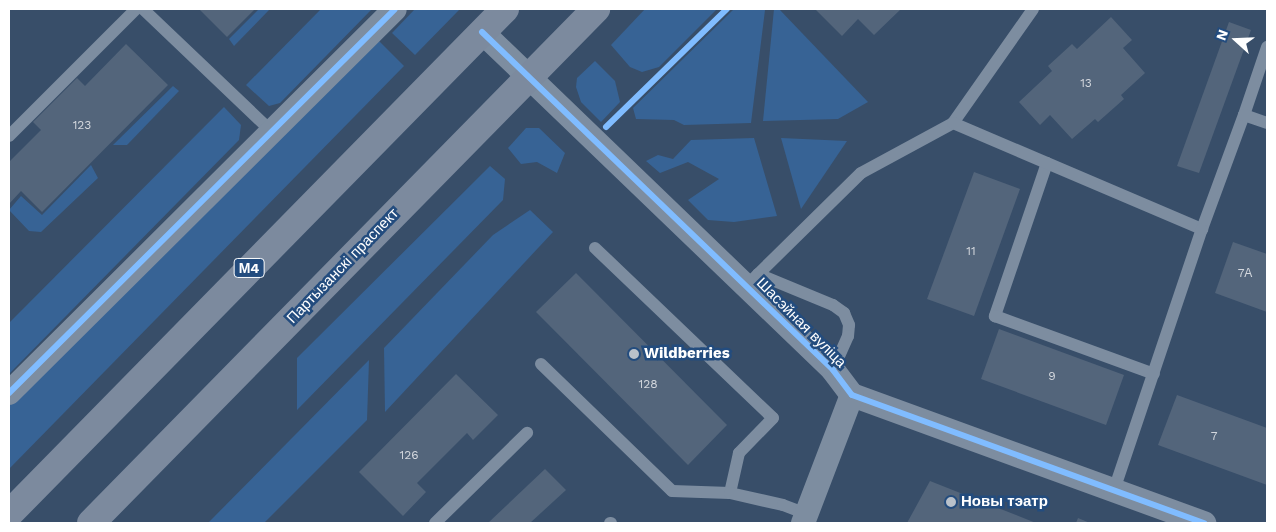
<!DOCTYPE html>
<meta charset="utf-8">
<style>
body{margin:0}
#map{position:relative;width:1276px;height:532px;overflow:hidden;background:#384e69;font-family:"Work Sans",sans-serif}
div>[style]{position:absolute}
.green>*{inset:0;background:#376395}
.building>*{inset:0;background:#53657b}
.lane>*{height:12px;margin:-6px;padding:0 6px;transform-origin:6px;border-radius:6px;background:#7d8da0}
.street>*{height:24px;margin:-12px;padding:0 12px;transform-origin:12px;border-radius:12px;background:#7d8da0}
.primary>*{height:28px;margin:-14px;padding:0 14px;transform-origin:14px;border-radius:14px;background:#7c8a9e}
.cycleway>*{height:6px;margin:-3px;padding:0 3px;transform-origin:3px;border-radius:3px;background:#80bcff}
.dots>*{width:14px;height:14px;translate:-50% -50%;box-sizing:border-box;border:2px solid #234c7e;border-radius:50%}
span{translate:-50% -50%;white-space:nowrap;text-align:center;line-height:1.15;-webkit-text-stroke:5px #234c7e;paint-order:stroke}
.number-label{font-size:12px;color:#d4d8de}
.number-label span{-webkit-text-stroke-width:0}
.shield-label span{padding:1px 4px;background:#234c7e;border:1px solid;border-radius:4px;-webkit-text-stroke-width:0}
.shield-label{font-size:14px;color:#fff;font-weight:700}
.street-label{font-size:15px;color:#fff}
.poi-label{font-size:15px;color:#fff;font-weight:700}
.left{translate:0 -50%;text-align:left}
.frame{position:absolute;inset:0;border:10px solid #fff;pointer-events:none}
.north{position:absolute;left:1211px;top:15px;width:50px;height:50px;-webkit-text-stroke:4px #234c7e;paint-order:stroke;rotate:290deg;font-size:14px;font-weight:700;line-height:20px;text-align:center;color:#fff}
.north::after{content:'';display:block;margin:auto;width:18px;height:22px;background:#fff;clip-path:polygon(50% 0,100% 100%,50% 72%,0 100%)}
</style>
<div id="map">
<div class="green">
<i style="clip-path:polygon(259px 9px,270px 9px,234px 46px,229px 39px)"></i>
<i style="clip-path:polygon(321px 9px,372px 9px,280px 103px,269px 106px,246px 85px)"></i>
<i style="clip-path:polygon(415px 9px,460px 9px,415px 55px,392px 33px)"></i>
<i style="clip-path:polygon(645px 9px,717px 9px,659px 67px,642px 72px,630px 67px,611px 45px)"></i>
<i style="clip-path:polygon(734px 9px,765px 10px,751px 123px,684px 125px,674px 120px,636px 119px,633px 108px)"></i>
<i style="clip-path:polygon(774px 9px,779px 9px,868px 102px,838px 119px,763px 121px)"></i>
<i style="clip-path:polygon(377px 39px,404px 66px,9px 469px,9px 406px)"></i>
<i style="clip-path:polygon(595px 61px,615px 81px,620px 102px,601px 122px,581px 102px,576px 87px,577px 78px)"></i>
<i style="clip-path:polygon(173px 86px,179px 91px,127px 145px,113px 145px)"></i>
<i style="clip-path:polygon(224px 107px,241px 125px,239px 140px,9px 374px,9px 323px)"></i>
<i style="clip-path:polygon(526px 128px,539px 128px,565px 153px,557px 173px,537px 162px,521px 164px,508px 148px)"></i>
<i style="clip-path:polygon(754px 138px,777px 216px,734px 222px,708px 220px,688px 200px,719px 179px,688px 162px,660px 173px,646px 161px,658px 155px,673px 159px,691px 140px)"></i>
<i style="clip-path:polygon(781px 138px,847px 141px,801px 209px)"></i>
<i style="clip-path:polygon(91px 165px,98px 178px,41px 232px,29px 231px,9px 210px,21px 196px,42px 215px)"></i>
<i style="clip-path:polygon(490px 166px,505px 179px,503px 200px,297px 410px,297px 358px)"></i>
<i style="clip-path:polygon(530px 210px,553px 232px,385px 412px,384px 348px,493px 235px)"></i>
<i style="clip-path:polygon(369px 360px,367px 420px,264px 523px,208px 523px)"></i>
</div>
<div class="building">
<i style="clip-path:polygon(199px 9px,255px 9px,227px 37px)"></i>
<i style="clip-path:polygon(815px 9px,901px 9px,874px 35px,858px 19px,842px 36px)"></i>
<i style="clip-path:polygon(1111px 17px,1132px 40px,1123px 48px,1145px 73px,1121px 95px,1124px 99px,1098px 122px,1095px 119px,1072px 139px,1050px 115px,1040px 125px,1019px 102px,1052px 71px,1048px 66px,1072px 44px,1077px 49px)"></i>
<i style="clip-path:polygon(1229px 22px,1251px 30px,1199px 173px,1177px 166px)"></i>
<i style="clip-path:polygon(126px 44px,168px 85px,42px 212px,21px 191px,9px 204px,9px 162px,41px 130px,33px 122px,77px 78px,85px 86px)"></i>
<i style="clip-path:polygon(974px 172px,1020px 189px,974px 316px,927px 299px)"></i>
<i style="clip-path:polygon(1233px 242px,1267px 254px,1267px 312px,1215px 293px)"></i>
<i style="clip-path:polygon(576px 273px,727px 425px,688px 465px,536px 312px)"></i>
<i style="clip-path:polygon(999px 329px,1124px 375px,1106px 425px,981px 379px)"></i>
<i style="clip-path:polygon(456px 374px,498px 415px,473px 440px,467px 433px,417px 483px,426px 492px,403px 516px,359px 472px)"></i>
<i style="clip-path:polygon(1177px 395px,1267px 428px,1267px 485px,1158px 445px)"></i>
<i style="clip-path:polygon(545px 469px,566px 490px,530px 523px,488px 523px)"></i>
<i style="clip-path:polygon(930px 481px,1036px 523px,907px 523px)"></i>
<i style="clip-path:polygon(1078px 518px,1090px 523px,1076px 523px)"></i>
</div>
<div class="lane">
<i style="left:143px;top:9px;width:178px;rotate:43.6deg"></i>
<i style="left:1244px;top:115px;width:72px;rotate:-71.3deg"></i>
<i style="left:953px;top:123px;width:139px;rotate:-54.9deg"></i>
<i style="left:9px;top:136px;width:180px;rotate:-45deg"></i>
<i style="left:1047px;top:163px;width:162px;rotate:108.8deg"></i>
<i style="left:995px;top:316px;width:169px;rotate:20deg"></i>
<i style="left:595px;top:248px;width:246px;rotate:43.7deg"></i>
<i style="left:773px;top:418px;width:49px;rotate:134.2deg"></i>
<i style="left:739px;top:453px;width:41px;rotate:102.7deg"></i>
<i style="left:758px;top:274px;width:81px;rotate:22.5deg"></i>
<i style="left:833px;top:305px;width:14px;rotate:36deg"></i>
<i style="left:844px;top:313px;width:13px;rotate:67deg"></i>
<i style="left:849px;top:325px;width:11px;rotate:95deg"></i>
<i style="left:848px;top:336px;width:37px;rotate:114deg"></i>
<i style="left:746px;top:286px;width:161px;rotate:-44.5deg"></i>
<i style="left:861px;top:173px;width:105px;rotate:-28.5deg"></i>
<i style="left:953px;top:123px;width:271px;rotate:23.1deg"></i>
<i style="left:1202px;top:229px;width:121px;rotate:-69.8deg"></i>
<i style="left:1244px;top:115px;width:24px;rotate:19deg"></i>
<i style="left:541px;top:364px;width:182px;rotate:44.1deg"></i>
<i style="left:672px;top:491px;width:58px;rotate:2deg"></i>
<i style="left:730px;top:493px;width:54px;rotate:12.8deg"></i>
<i style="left:783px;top:505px;width:25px;rotate:21deg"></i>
<i style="left:1114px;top:490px;width:275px;rotate:-71.4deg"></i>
<i style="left:435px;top:523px;width:129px;rotate:-44.4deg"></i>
<i style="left:610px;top:523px;width:1px"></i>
</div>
<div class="street">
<i style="left:482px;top:32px;width:487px;rotate:43.9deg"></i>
<i style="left:833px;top:370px;width:31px;rotate:53deg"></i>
<i style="left:852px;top:395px;width:375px;rotate:20deg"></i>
<i style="left:9px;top:393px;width:544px;rotate:-44.85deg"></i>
<i style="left:803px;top:523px;width:137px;rotate:-69.1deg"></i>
</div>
<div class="primary">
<i style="left:9px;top:514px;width:708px;rotate:-45.52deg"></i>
<i style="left:91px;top:523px;width:721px;rotate:-45.51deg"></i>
</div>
<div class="cycleway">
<i style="left:482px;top:32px;width:487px;rotate:43.9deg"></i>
<i style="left:833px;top:370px;width:31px;rotate:53deg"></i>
<i style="left:852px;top:395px;width:375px;rotate:20deg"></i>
<i style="left:606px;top:127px;width:169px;rotate:-44.3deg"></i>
<i style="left:9px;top:393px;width:544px;rotate:-44.85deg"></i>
</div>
<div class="dots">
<i style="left:634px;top:354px;background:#b9c1ca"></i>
<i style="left:951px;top:502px;background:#b9c1ca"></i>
</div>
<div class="number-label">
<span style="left:1086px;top:84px">13</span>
<span style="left:82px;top:126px">123</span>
<span style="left:971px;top:252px">11</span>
<span style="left:1245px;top:274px">7А</span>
<span style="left:1052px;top:377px">9</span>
<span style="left:648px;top:385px">128</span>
<span style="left:1214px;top:437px">7</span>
<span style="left:409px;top:456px">126</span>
</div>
<div class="shield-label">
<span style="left:249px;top:268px">М4</span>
</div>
<div class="street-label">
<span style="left:343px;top:266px;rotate:-46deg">Партызанскі праспект</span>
<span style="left:801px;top:323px;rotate:45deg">Шасэйная вуліца</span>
</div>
<div class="poi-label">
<span class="left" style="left:644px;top:354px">Wildberries</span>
<span class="left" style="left:961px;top:502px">Новы тэатр</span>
</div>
<div class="frame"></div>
<div class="north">N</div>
</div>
